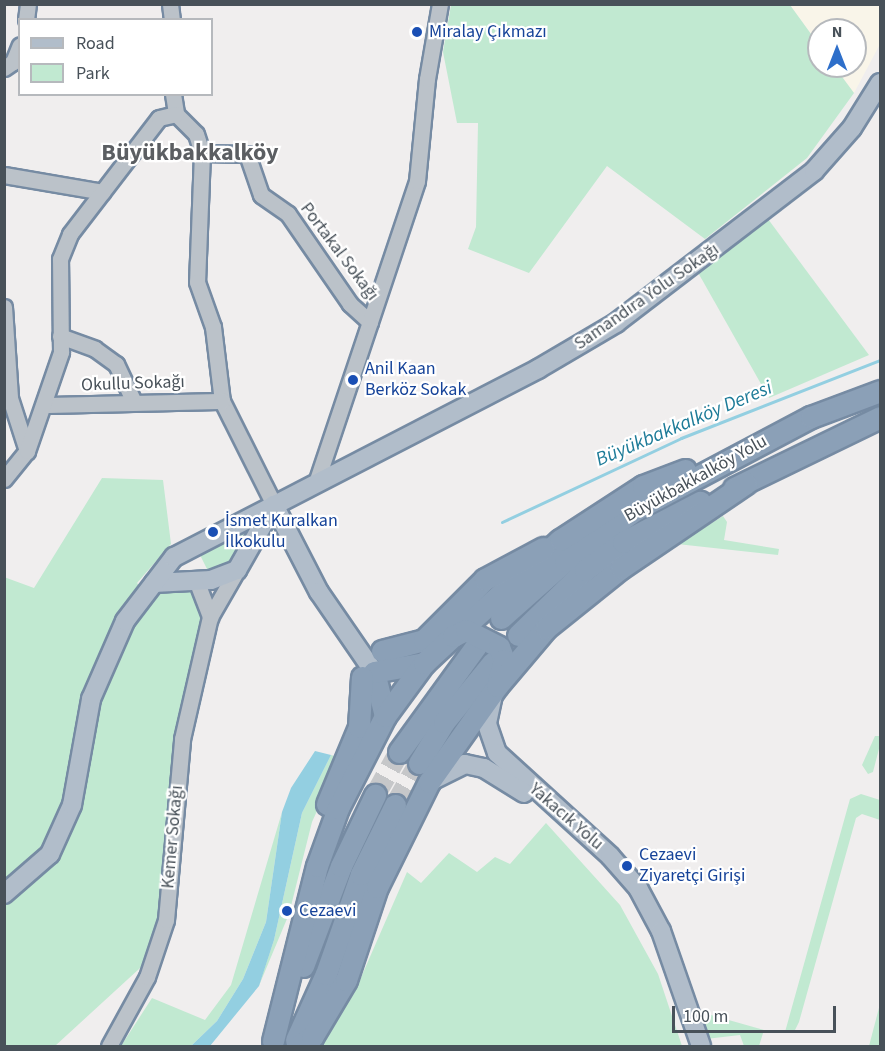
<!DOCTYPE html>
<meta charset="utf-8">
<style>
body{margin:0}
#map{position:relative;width:885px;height:1051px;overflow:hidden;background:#f0eeee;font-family:"Source Sans 3",sans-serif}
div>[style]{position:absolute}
.commercial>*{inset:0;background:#f9f5e9}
.green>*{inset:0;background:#c1e9d1}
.water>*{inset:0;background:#93cfe1}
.stream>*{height:3px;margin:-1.5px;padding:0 1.5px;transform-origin:1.5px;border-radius:1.5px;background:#93cfe1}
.highway-tunnel>*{height:21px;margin-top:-10.5px;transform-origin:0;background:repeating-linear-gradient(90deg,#c6c7c9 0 21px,transparent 0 31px)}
.roads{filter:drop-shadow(2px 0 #768ba3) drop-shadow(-2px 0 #768ba3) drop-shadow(0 2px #768ba3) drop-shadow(0 -2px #768ba3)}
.minor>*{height:15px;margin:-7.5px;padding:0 7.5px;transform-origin:7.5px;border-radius:7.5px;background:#bbc2c9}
.major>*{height:18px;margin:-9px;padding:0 9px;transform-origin:9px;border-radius:9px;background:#b1bdca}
.highway>*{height:21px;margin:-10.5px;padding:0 10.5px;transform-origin:10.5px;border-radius:10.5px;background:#8ba0b7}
.dots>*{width:16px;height:16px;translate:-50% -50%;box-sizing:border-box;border:3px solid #fff;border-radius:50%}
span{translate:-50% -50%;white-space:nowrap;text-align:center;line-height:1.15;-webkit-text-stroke:4.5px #fff;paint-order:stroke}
.transit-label{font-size:18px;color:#164399}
.left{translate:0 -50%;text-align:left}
.street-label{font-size:18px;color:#485159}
.water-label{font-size:20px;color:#1d7b98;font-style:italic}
.district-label{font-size:24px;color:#5b5e62;font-weight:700}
.frame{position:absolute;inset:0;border:6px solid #485159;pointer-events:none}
.legend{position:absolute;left:18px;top:18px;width:195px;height:78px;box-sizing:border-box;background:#fff;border:2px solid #b6b9bd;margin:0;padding:8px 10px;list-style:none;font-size:18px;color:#485159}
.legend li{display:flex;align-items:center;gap:12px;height:30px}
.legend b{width:30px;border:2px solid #b6b9bd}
.north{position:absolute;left:807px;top:18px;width:60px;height:60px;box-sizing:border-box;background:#fff;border:2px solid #b6b9bd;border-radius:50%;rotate:0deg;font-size:16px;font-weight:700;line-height:24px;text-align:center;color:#485159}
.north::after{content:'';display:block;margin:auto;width:21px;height:27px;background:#2e6fca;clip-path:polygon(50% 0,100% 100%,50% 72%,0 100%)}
.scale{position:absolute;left:672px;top:1006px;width:164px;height:27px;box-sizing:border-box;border:3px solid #485159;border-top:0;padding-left:8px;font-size:18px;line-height:21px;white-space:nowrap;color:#485159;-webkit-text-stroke:4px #fff;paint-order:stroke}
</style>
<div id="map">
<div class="commercial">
<i style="clip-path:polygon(790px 5px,880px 5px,880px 44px,854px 93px,834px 66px,855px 66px,855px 30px,819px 30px,819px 45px)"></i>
</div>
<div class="green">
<i style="clip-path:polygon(451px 5px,790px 5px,819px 45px,819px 66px,834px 66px,854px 93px,807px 158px,705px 239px,607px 166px,529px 273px,468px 249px,476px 227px,478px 123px,457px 123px,443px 52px)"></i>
<i style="clip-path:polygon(768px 219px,869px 355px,769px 398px,696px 269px)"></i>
<i style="clip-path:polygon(102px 478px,163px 480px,171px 544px,137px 583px,149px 596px,171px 582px,199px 585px,203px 628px,169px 901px,151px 958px,55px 1046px,5px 1046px,4px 577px,34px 588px)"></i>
<i style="clip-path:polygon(723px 516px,727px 522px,724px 540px,779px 549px,778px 555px,677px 544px)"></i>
<i style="clip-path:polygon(258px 520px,229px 565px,219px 572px,208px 571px,200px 555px,204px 543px)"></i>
<i style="clip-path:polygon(875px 736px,880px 736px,880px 745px,873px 772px,868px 774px,862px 765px)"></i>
<i style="clip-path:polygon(331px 755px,341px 758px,312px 822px,289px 914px,258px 988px,274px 940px,302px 813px)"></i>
<i style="clip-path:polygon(861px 794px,880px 800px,880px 820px,862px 814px,856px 818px,799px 1022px,795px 1030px,785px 1032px,850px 799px)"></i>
<i style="clip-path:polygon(282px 812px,266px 922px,243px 979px,217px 1021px,191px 1046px,121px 1046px,152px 998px,205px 1020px,231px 985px)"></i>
<i style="clip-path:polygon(546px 823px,620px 905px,658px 974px,682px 1046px,315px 1046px,359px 982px,407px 872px,421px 883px,449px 853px,477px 872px,495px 857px,510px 864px)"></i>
<i style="clip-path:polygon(880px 1004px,880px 1046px,869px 1046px)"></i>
<i style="clip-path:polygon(711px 1015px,764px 1030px,759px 1046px,744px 1046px,740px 1035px,706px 1039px,700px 1021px)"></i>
</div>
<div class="water">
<i style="clip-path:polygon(315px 751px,331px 755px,302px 813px,274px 940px,259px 986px,210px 1046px,191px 1046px,217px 1021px,243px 979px,266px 922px,282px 812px,291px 788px)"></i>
</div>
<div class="stream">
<i style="left:502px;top:522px;width:198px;rotate:-25.1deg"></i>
<i style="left:681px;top:438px;width:214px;rotate:-21.4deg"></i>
</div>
<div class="highway-tunnel">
<i style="left:375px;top:795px;width:49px;rotate:-60.8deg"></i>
<i style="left:395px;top:805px;width:48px;rotate:-60.3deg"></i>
</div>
<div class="roads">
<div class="minor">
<i style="left:170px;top:4px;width:16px;rotate:83deg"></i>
<i style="left:26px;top:20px;width:16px;rotate:-83deg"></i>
<i style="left:4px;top:68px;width:11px;rotate:-34deg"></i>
<i style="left:13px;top:62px;width:18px;rotate:-68deg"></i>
<i style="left:173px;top:94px;width:20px;rotate:81deg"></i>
<i style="left:176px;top:114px;width:28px;rotate:45deg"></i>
<i style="left:196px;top:134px;width:20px;rotate:72deg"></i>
<i style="left:202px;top:153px;width:129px;rotate:92.2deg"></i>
<i style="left:197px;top:282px;width:48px;rotate:70.4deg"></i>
<i style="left:213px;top:327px;width:75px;rotate:83.1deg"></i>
<i style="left:222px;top:401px;width:116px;rotate:63.4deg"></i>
<i style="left:202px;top:153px;width:45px;rotate:1.3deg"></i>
<i style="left:247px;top:154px;width:43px;rotate:71.1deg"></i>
<i style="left:261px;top:195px;width:33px;rotate:35deg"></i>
<i style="left:288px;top:214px;width:109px;rotate:55.4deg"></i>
<i style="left:350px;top:304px;width:27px;rotate:42deg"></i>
<i style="left:4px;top:175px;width:100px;rotate:9.7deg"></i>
<i style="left:4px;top:307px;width:91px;rotate:86.2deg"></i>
<i style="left:10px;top:398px;width:56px;rotate:72.2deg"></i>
<i style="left:60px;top:336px;width:37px;rotate:20deg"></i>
<i style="left:95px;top:349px;width:26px;rotate:36deg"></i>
<i style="left:116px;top:364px;width:42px;rotate:64.7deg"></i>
<i style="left:45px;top:405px;width:177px;rotate:-1.3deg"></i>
<i style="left:4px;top:479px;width:36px;rotate:-51deg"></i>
<i style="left:27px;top:451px;width:105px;rotate:-71deg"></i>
<i style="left:61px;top:352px;width:93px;rotate:-90.6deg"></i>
<i style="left:60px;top:259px;width:27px;rotate:-68deg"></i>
<i style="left:70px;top:234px;width:146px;rotate:-52.5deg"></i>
<i style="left:159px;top:118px;width:17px;rotate:-13deg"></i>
<i style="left:317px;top:480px;width:315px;rotate:-71.5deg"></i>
<i style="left:417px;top:181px;width:102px;rotate:-84.4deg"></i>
<i style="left:427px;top:79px;width:76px;rotate:-80.2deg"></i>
<i style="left:196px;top:580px;width:40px;rotate:69deg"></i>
<i style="left:109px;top:1046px;width:79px;rotate:-61.2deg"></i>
<i style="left:147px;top:977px;width:60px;rotate:-71.6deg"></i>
<i style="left:166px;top:920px;width:182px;rotate:-84.9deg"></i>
<i style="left:182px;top:739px;width:125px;rotate:-77.1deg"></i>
<i style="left:210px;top:617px;width:54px;rotate:-60.1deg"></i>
</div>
<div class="major">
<i style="left:274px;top:505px;width:98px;rotate:62.7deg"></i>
<i style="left:319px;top:592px;width:97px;rotate:55.5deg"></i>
<i style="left:154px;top:583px;width:57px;rotate:-3deg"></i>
<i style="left:211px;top:580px;width:28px;rotate:-21deg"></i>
<i style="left:237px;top:570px;width:75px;rotate:-60.4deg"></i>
<i style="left:493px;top:695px;width:30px;rotate:102deg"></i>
<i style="left:487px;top:724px;width:31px;rotate:71deg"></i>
<i style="left:497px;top:753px;width:153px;rotate:42.3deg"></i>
<i style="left:610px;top:856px;width:43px;rotate:48.8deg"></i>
<i style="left:638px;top:888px;width:49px;rotate:61.9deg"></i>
<i style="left:661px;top:931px;width:122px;rotate:70.8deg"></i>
<i style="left:429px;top:782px;width:40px;rotate:-26.6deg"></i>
<i style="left:465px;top:764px;width:19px;rotate:12deg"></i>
<i style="left:484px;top:768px;width:47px;rotate:32deg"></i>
<i style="left:4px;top:894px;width:61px;rotate:-41deg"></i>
<i style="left:50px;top:854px;width:54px;rotate:-65.8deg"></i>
<i style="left:72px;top:805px;width:108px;rotate:-79.8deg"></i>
<i style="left:91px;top:699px;width:85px;rotate:-66.4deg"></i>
<i style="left:125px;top:621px;width:81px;rotate:-52.6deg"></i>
<i style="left:174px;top:557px;width:410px;rotate:-27.3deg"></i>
<i style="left:538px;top:369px;width:91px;rotate:-30.5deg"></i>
<i style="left:616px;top:323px;width:250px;rotate:-37.5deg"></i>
<i style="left:814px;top:171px;width:57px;rotate:-48.5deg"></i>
<i style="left:852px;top:128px;width:53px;rotate:-58.1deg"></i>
</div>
<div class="highway">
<i style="left:734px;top:488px;width:162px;rotate:-25.9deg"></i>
<i style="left:501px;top:618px;width:86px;rotate:-41.7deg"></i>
<i style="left:565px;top:561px;width:87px;rotate:-36.1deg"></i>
<i style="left:635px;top:510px;width:199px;rotate:-27.9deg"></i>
<i style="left:811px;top:417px;width:74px;rotate:-20.6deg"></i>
<i style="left:518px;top:635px;width:93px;rotate:-44.1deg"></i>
<i style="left:585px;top:570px;width:47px;rotate:-36.4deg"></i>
<i style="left:623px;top:542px;width:87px;rotate:-27.5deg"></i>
<i style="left:454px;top:636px;width:143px;rotate:-42.2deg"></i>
<i style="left:560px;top:540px;width:99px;rotate:-33deg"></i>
<i style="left:643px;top:486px;width:45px;rotate:-20.9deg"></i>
<i style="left:382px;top:651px;width:43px;rotate:-14.7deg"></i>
<i style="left:424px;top:640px;width:86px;rotate:-45deg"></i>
<i style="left:485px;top:579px;width:66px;rotate:-28.1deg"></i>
<i style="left:385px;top:716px;width:45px;rotate:-104deg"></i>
<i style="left:374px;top:672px;width:51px;rotate:-10.2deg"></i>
<i style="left:399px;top:752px;width:131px;rotate:-54deg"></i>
<i style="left:419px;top:763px;width:48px;rotate:-58.6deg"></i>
<i style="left:444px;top:722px;width:77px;rotate:-50.8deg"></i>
<i style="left:327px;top:804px;width:83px;rotate:-67.4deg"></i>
<i style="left:359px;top:727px;width:50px;rotate:-86.6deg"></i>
<i style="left:303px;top:966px;width:107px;rotate:-69.2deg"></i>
<i style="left:341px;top:866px;width:79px;rotate:-64.4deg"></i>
<i style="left:296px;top:1040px;width:72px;rotate:-65.6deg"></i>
<i style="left:326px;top:974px;width:106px;rotate:-70.7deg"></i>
<i style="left:361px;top:874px;width:77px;rotate:-63.8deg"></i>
<i style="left:273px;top:1041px;width:180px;rotate:-75.9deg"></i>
<i style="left:317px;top:866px;width:62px;rotate:-70.1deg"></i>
<i style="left:338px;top:808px;width:103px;rotate:-62.9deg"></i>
<i style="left:385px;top:716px;width:66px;rotate:-53.7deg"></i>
<i style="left:424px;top:663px;width:40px;rotate:-43deg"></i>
<i style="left:453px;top:636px;width:14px;rotate:-25deg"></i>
<i style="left:466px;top:630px;width:37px;rotate:27deg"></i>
<i style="left:499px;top:647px;width:14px;rotate:69deg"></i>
<i style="left:504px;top:660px;width:23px;rotate:105deg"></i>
<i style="left:298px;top:1046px;width:17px;rotate:-33deg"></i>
<i style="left:312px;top:1037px;width:66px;rotate:-59.2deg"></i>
<i style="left:346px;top:980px;width:98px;rotate:-71.6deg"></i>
<i style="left:377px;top:887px;width:117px;rotate:-63.7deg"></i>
<i style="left:429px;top:782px;width:118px;rotate:-54.7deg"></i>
<i style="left:497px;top:686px;width:76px;rotate:-49.8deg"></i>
<i style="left:546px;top:628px;width:96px;rotate:-38.7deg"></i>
<i style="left:621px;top:568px;width:151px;rotate:-34.2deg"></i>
</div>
</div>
<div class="dots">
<i style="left:417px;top:32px;background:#1a4fb4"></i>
<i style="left:353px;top:380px;background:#1a4fb4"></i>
<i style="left:213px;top:532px;background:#1a4fb4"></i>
<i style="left:627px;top:866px;background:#1a4fb4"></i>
<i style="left:287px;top:911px;background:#1a4fb4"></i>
</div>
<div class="transit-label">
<span class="left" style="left:429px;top:32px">Miralay Çıkmazı</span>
<span class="left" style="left:365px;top:380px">Anil Kaan<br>Berköz Sokak</span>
<span class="left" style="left:225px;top:532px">İsmet Kuralkan<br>İlkokulu</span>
<span class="left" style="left:639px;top:866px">Cezaevi<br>Ziyaretçi Girişi</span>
<span class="left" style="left:299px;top:911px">Cezaevi</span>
</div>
<div class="street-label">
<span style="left:339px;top:252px;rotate:53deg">Portakal Sokağı</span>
<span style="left:647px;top:297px;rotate:-35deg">Samandıra Yolu Sokağı</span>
<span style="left:133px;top:384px;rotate:-2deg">Okullu Sokağı</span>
<span style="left:696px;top:479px;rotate:-29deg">Büyükbakkalköy Yolu</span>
<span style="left:566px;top:817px;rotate:41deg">Yakacık Yolu</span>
<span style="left:173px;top:837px;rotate:-85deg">Kemer Sokağı</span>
</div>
<div class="water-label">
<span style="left:684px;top:424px;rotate:-23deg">Büyükbakkalköy Deresi</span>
</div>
<div class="district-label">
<span style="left:190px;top:153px">Büyükbakkalköy</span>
</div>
<div class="frame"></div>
<ul class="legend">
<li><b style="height:8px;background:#b1bdca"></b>Road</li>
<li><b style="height:16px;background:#c1e9d1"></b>Park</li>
</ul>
<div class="north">N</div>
<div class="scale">100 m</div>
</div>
